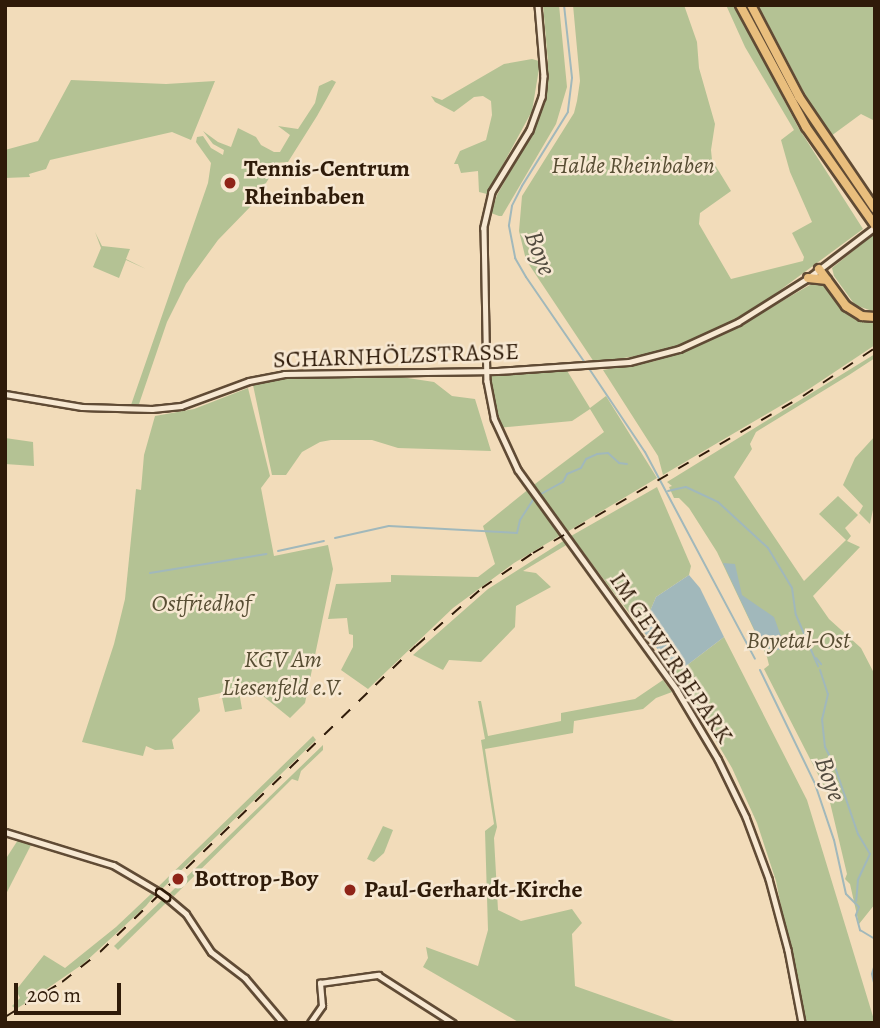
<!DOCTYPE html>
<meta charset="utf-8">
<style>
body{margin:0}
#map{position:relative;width:880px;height:1028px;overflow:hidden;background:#f2dcba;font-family:Alegreya,serif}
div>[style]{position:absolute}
.green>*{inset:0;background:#b4c294}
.water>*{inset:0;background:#a1b8bb}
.stream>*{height:2px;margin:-1px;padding:0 1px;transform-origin:1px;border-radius:1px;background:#a1b8bb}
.roads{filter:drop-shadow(2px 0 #604b35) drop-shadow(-2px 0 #604b35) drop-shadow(0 2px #604b35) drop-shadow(0 -2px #604b35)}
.tertiary>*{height:4.5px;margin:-2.25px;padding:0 2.25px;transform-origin:2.25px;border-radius:2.25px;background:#f7e8d2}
.secondary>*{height:5px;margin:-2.5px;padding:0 2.5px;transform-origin:2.5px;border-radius:2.5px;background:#f7e8d2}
.motorway>*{height:8px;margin:-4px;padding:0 4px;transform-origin:4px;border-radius:4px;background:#e9be7d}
.rail>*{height:2px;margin-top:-1px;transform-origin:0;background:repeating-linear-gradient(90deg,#2f1b09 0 12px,transparent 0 24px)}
.bridges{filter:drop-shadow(2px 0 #2f1b09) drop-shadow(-2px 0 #2f1b09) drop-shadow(0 2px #2f1b09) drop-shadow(0 -2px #2f1b09)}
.secondary-bridge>*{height:5px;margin:-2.5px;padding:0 2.5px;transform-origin:2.5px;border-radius:2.5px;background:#f7e8d2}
.dots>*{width:19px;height:19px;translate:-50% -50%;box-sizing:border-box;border:4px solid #f7e8d2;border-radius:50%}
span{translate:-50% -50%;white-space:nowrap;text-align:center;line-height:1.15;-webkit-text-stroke:5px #f7e8d2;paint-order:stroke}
.park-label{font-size:24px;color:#574d33;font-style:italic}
.poi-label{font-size:24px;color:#2f1b09;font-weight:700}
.left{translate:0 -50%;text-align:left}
.street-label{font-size:24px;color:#2f1b09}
.water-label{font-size:26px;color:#514a3e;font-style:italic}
.frame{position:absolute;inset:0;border:7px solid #2f1b09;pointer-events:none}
.scale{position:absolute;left:14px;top:983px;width:107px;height:32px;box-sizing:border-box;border:4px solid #2f1b09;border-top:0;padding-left:9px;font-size:21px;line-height:24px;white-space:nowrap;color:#2f1b09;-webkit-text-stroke:5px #f7e8d2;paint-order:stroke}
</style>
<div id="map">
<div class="green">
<i style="clip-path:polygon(543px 5px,559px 5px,567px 87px,556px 124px,502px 216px,499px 216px,491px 213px,497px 195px,529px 139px,546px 98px,548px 62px)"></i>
<i style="clip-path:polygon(573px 5px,684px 5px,697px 42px,699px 68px,715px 124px,711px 150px,712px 160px,731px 191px,700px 213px,699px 224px,731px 279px,803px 261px,804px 257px,792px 233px,812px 222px,790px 172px,781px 140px,794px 130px,745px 47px,726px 5px,734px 5px,798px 127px,863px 229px,764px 302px,724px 325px,679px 345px,645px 355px,594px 362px,526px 260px,519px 231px,522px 196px,574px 113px,577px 101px,580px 81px)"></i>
<i style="clip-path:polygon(758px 5px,875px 5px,875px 121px,861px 114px,831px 136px,816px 115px)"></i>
<i style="clip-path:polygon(532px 59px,539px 61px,539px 69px,532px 111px,487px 194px,479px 192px,478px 171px,461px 173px,458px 164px,454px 164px,460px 151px,486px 140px,492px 115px,491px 101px,483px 96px,474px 97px,454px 112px,435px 102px,431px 96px,442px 100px,504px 64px)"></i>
<i style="clip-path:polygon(71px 80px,166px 84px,215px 81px,191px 140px,172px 132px,50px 160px,46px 169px,29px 174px,30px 177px,5px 178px,5px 150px,38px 141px)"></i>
<i style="clip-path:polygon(332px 80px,336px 82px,317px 116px,288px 162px,274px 163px,273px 172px,252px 205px,218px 240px,186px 284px,167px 322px,139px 404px,131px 405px,208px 183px,211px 163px,196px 142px,197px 137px,203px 136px,211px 148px,223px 155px,224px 150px,213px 144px,203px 131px,218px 142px,231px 147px,238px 128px,256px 137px,261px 145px,274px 152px,280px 152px,290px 135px,278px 126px,298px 129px,315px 103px,319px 86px)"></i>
<i style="clip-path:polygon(95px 232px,102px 246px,130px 249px,126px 259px,146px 269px,126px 260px,119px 278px,93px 267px,101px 248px)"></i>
<i style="clip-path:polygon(874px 234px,875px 235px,875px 312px,855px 305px,834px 276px,832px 268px)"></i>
<i style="clip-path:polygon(815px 282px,825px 283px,854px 316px,875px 321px,875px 345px,809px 389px,663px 475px,658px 456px,603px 370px,655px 361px,697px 346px,729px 332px)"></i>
<i style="clip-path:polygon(875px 354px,875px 358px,849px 375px,756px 432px,750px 444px,752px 449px,734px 477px,804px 581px,846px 540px,819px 514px,838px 496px,858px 515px,845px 528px,851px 536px,847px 541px,860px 547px,813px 596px,829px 619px,861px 648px,875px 675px,875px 904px,859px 924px,850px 884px,845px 879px,847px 874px,828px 794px,764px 669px,769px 665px,767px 657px,717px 552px,689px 508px,679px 498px,674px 498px,669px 487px,672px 486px,667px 482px)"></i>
<i style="clip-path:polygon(566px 369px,590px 408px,606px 396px,657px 478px,567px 532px,531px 487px,604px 432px,590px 409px,572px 421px,498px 428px,490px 399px,488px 372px)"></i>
<i style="clip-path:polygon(401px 377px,434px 382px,452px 396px,475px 399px,491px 451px,398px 448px,372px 440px,331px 440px,320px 442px,302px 452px,286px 475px,272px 475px,253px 385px,280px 379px)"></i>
<i style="clip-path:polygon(248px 388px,270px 476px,261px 488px,274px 556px,328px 545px,333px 569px,305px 703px,290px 718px,247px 683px,238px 686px,242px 709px,225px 712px,221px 693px,198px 698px,200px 711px,172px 740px,174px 749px,155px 750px,146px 746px,143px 756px,82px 742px,114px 644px,125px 599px,136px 489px,141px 490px,144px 455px,155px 416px,194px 409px)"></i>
<i style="clip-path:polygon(875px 436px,875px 500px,870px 524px,859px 513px,863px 506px,843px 485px,855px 458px)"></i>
<i style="clip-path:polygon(5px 438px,33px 442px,34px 466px,5px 464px)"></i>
<i style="clip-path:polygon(657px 487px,691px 566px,689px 575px,656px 597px,642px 630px,571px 536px)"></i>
<i style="clip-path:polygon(530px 488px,561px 535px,514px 563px,453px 608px,368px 689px,341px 670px,353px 647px,353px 635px,349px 634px,347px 618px,328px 619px,336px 584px,391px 582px,391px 575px,478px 577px,495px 564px,483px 526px)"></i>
<i style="clip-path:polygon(565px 540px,568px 544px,523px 571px,536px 573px,551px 587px,516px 606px,515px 627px,481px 662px,449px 660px,443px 670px,413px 655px,488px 589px)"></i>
<i style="clip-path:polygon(724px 637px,807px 800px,875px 1023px,804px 1023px,776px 881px,757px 823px,732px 768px,673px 668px,682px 669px)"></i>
<i style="clip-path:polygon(663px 680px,672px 692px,656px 698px,643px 709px,574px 721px,573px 733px,485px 749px,497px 827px,494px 838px,498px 910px,521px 921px,572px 909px,582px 923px,572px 934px,575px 986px,680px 1023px,520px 1023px,423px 967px,428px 958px,426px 947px,478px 966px,488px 930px,485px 831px,494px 824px,481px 740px,485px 739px,478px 701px,481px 701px,488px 736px,561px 721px,561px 713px,635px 699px)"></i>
<i style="clip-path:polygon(313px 736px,316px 740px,244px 810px,167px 884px,163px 888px,159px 886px)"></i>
<i style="clip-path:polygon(323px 745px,323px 750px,301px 771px,298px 781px,292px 779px,174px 896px,170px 893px)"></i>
<i style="clip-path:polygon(383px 826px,393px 830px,384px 853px,374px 862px,367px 859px)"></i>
<i style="clip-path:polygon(18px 840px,31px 845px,5px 896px,5px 860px)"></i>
<i style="clip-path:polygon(152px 893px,155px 895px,146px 906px,83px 964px,29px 1001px,16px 1009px,12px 1006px,20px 998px,16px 990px,44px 955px,65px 968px,116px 927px)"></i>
<i style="clip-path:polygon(162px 900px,166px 903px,118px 950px,114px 946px)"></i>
</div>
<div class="water">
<i style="clip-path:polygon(723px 563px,735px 564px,742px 595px,774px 617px,782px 639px,779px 650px,766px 648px,755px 631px)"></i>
<i style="clip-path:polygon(689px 575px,700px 588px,724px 637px,682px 669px,673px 668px,642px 630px,656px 597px)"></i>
</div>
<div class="stream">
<i style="left:564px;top:5px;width:73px;rotate:83.7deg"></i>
<i style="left:572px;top:78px;width:34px;rotate:97deg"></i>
<i style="left:568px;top:112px;width:87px;rotate:121.9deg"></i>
<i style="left:522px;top:186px;width:22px;rotate:117deg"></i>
<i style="left:512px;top:206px;width:20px;rotate:99deg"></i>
<i style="left:509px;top:226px;width:33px;rotate:79deg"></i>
<i style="left:515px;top:258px;width:22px;rotate:60deg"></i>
<i style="left:526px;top:277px;width:104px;rotate:55.5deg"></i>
<i style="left:588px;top:367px;width:102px;rotate:56.2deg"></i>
<i style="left:645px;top:452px;width:234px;rotate:62deg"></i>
<i style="left:668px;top:491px;width:18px;rotate:-13deg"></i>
<i style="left:686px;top:487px;width:35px;rotate:25deg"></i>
<i style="left:718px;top:502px;width:68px;rotate:42.6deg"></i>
<i style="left:768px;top:548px;width:47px;rotate:59deg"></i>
<i style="left:792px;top:588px;width:27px;rotate:82deg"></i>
<i style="left:796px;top:615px;width:56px;rotate:66.7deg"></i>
<i style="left:541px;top:494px;width:25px;rotate:-29deg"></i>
<i style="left:563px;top:482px;width:9px;rotate:-63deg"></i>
<i style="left:567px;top:474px;width:15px;rotate:-23deg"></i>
<i style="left:581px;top:468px;width:10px;rotate:-61deg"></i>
<i style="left:586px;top:459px;width:12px;rotate:-24deg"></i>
<i style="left:597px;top:454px;width:11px;rotate:-5deg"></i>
<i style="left:608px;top:453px;width:15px;rotate:42deg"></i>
<i style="left:619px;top:463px;width:8px;rotate:7deg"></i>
<i style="left:335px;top:538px;width:55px;rotate:-12.5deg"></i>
<i style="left:389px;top:526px;width:128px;rotate:3.1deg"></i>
<i style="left:517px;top:533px;width:13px;rotate:-77deg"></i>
<i style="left:520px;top:520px;width:24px;rotate:-57deg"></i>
<i style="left:278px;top:551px;width:47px;rotate:-12.3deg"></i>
<i style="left:150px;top:573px;width:118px;rotate:-9.3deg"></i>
<i style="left:816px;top:658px;width:8px;rotate:50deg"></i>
<i style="left:760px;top:670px;width:127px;rotate:64.2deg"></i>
<i style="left:815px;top:784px;width:59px;rotate:71.3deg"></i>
<i style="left:834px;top:840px;width:55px;rotate:77.5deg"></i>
<i style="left:846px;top:894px;width:18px;rotate:45deg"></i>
<i style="left:859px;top:907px;width:9px;rotate:111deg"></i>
<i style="left:856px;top:915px;width:16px;rotate:75deg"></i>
<i style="left:860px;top:930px;width:17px;rotate:31deg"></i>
<i style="left:820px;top:670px;width:25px;rotate:72deg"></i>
<i style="left:828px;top:694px;width:26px;rotate:103deg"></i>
<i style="left:822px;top:719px;width:28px;rotate:84deg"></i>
<i style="left:825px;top:747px;width:22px;rotate:63deg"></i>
<i style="left:835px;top:767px;width:71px;rotate:71.1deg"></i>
<i style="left:858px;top:834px;width:23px;rotate:59deg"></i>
<i style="left:870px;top:854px;width:29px;rotate:115deg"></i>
<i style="left:858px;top:880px;width:21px;rotate:95deg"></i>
<i style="left:875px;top:964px;width:10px;rotate:107deg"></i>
<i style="left:872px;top:974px;width:13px;rotate:77deg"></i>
</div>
<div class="roads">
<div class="tertiary">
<i style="left:538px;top:5px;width:71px;rotate:85.2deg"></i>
<i style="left:544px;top:76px;width:21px;rotate:95deg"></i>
<i style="left:542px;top:97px;width:35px;rotate:110deg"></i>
<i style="left:530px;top:130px;width:73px;rotate:121.5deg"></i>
<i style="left:492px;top:192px;width:37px;rotate:103deg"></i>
<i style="left:484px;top:228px;width:153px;rotate:88.9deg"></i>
<i style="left:487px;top:381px;width:38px;rotate:79deg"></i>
<i style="left:494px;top:418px;width:57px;rotate:65.2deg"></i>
<i style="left:518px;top:470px;width:271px;rotate:54.1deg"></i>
<i style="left:677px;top:690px;width:80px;rotate:59.3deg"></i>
<i style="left:718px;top:759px;width:64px;rotate:64.2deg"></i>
<i style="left:746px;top:817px;width:66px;rotate:69.6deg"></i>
<i style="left:769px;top:879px;width:73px;rotate:75deg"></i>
<i style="left:788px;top:950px;width:74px;rotate:79.1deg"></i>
<i style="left:310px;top:1023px;width:21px;rotate:-55deg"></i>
<i style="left:322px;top:1006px;width:23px;rotate:-95deg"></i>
<i style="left:320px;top:983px;width:59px;rotate:-7.9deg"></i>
<i style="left:378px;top:975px;width:89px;rotate:32.6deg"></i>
</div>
<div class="secondary">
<i style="left:5px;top:394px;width:78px;rotate:9.6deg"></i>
<i style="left:82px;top:407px;width:70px;rotate:1.6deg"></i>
<i style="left:152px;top:409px;width:29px;rotate:-6deg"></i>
<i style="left:181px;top:406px;width:72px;rotate:-20.2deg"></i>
<i style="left:249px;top:381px;width:36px;rotate:-11deg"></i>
<i style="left:284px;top:374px;width:213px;rotate:-0.8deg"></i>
<i style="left:497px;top:371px;width:132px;rotate:-3.9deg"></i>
<i style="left:629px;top:362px;width:52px;rotate:-14.6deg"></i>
<i style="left:679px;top:349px;width:65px;rotate:-24.6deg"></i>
<i style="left:738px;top:322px;width:83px;rotate:-32.2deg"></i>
<i style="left:808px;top:278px;width:84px;rotate:-37.3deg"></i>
<i style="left:5px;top:832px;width:113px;rotate:17deg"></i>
<i style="left:113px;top:865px;width:53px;rotate:30.4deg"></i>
<i style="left:166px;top:897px;width:26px;rotate:40deg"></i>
<i style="left:186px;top:914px;width:45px;rotate:56.7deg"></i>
<i style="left:211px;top:952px;width:43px;rotate:37.4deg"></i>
<i style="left:245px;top:978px;width:59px;rotate:49.8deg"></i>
</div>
<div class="motorway">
<i style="left:740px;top:5px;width:139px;rotate:61.6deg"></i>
<i style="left:806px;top:127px;width:120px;rotate:54.9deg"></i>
<i style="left:751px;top:5px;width:104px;rotate:62.4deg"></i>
<i style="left:799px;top:97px;width:135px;rotate:55.8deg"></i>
<i style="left:819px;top:269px;width:46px;rotate:53.9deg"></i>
<i style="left:846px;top:306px;width:19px;rotate:32deg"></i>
<i style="left:862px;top:316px;width:13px;rotate:4deg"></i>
<i style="left:808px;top:278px;width:19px;rotate:6deg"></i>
</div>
</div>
<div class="rail">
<i style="left:5px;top:1017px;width:67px;rotate:-31.6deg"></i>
<i style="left:62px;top:982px;width:48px;rotate:-38.3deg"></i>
<i style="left:100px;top:952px;width:440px;rotate:-44.1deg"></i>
<i style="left:416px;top:646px;width:88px;rotate:-41.3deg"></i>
<i style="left:482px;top:588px;width:62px;rotate:-34.5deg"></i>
<i style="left:533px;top:553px;width:312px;rotate:-30.2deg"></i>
<i style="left:803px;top:396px;width:87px;rotate:-33.7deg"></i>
</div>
<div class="bridges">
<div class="secondary-bridge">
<i style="left:159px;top:892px;width:9px;rotate:36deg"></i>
</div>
</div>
<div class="dots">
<i style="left:230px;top:183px;background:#8f2418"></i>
<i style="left:178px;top:879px;background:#8f2418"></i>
<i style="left:350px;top:890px;background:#8f2418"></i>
</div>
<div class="park-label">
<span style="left:633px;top:166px">Halde Rheinbaben</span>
<span style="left:201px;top:604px">Ostfriedhof</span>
<span style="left:798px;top:641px">Boyetal-Ost</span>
<span style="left:283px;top:674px">KGV Am<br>Liesenfeld e.V.</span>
</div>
<div class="poi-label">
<span class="left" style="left:244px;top:183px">Tennis-Centrum<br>Rheinbaben</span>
<span class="left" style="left:194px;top:879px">Bottrop-Boy</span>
<span class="left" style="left:364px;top:890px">Paul-Gerhardt-Kirche</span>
</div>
<div class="street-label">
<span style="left:396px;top:356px;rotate:-2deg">SCHARNHÖLZSTRASSE</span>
<span style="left:671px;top:658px;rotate:56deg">IM GEWERBEPARK</span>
</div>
<div class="water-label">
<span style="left:540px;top:253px;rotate:69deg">Boye</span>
<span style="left:830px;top:779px;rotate:70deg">Boye</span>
</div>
<div class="frame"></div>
<div class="scale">200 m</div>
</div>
